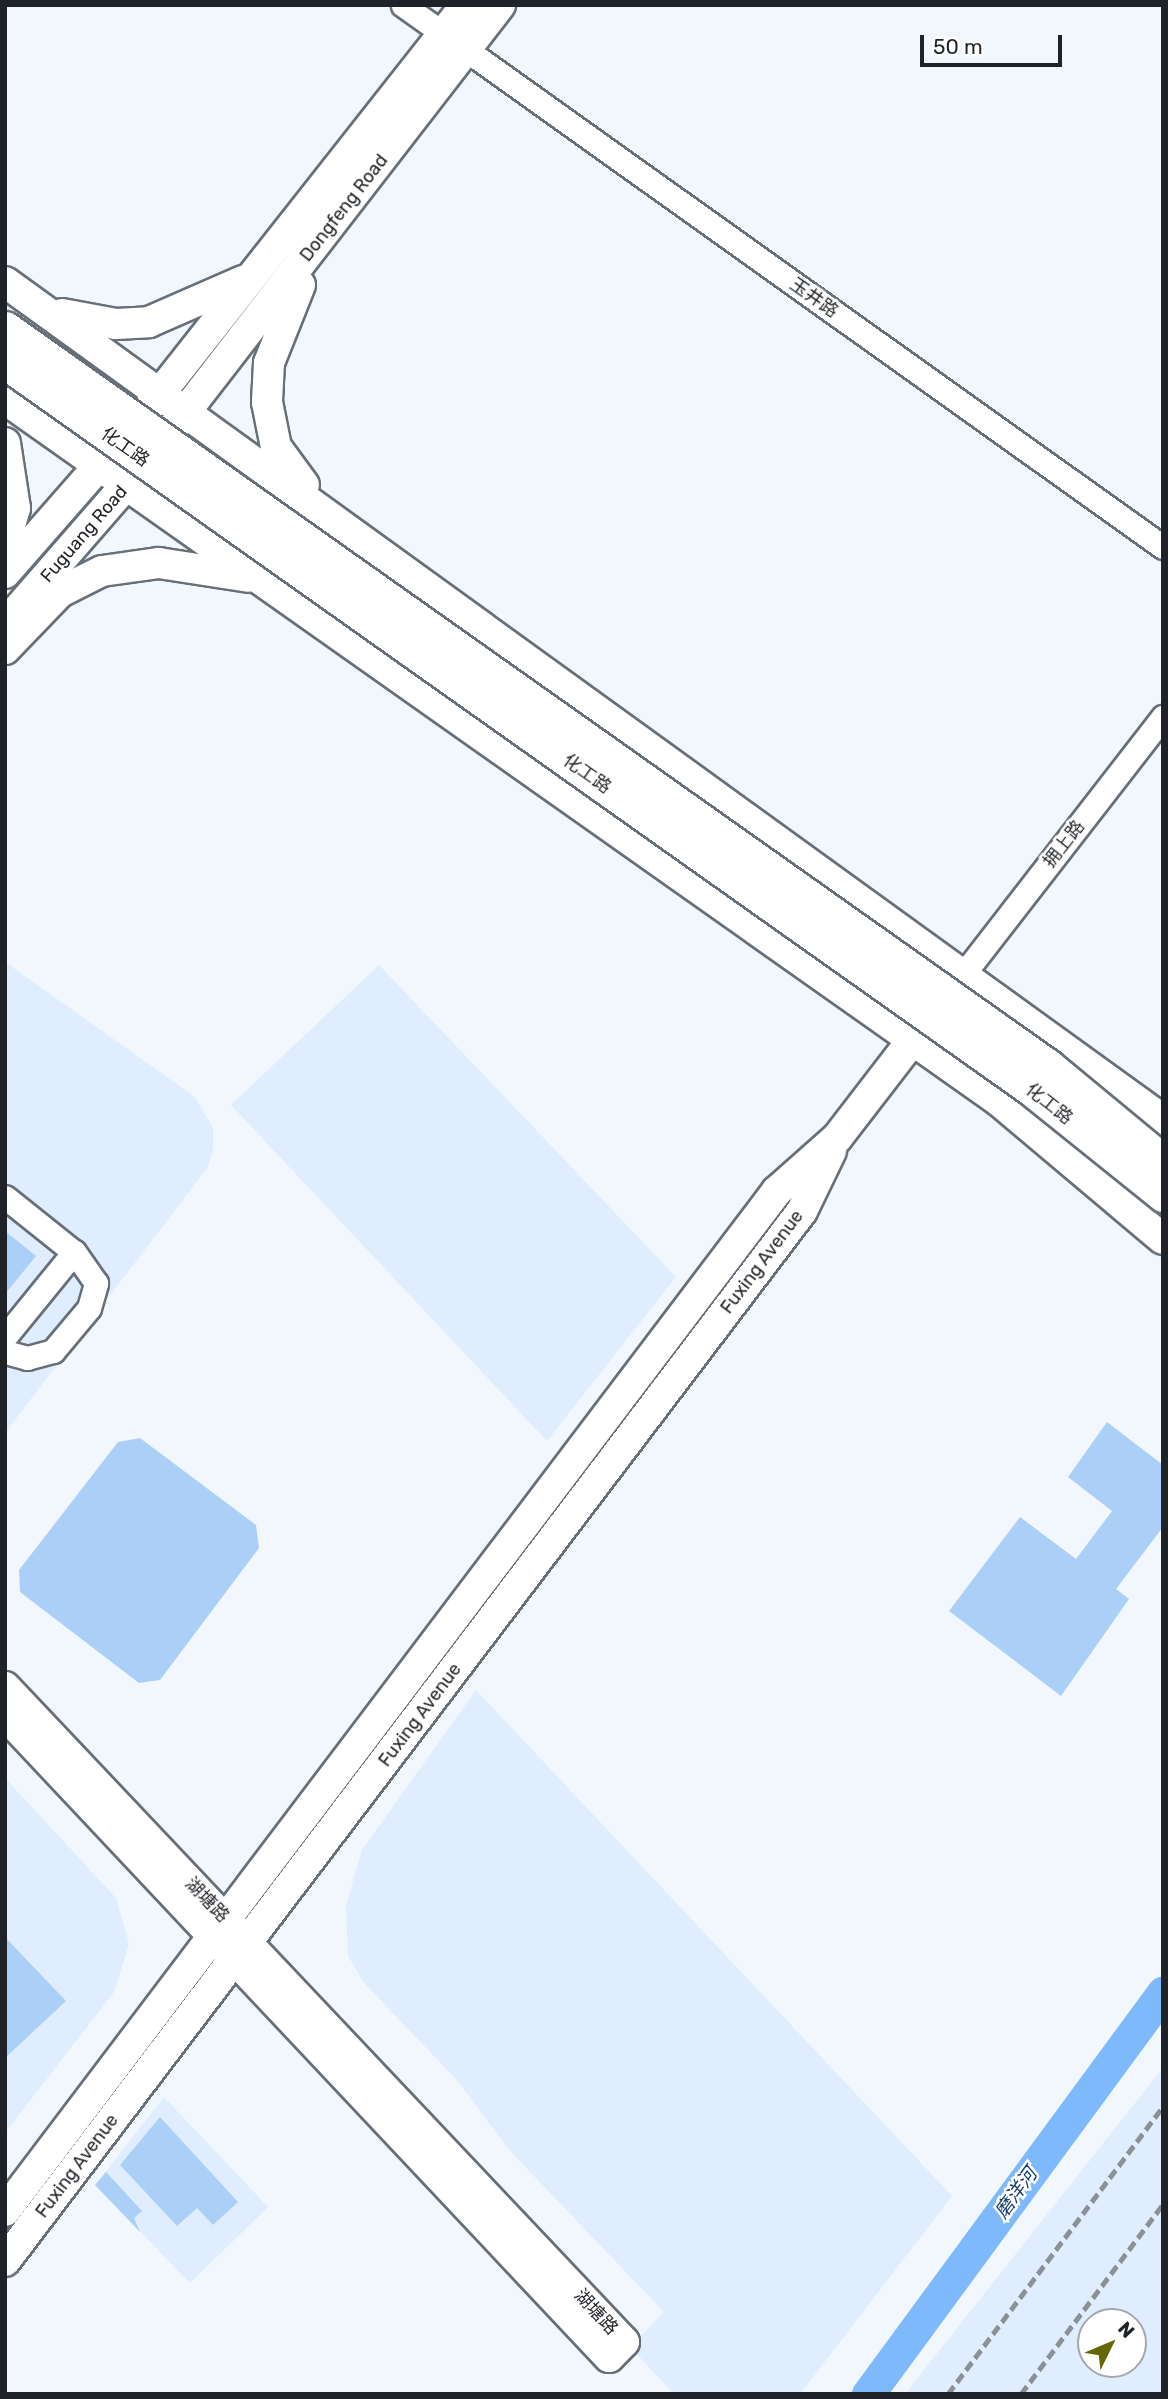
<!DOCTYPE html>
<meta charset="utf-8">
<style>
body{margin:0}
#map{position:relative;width:1168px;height:2399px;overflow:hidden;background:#f1f7fd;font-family:Rubik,"Noto Sans SC",sans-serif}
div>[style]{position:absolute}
.built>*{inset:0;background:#dfedfe}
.river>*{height:33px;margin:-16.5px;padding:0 16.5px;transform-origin:16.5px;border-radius:16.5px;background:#7ebafb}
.building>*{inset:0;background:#accff7}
.roads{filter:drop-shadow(2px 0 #676f78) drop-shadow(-2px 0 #676f78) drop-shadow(0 2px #676f78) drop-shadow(0 -2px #676f78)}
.minor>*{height:23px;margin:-11.5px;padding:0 11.5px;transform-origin:11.5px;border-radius:11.5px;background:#fff}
.major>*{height:30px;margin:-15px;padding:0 15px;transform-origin:15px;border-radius:15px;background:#fff}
.rail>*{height:5px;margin-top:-2.5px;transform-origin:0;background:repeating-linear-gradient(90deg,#8c9196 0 10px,transparent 0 15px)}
.bridges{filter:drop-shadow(2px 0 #676f78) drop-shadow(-2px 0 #676f78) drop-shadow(0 2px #676f78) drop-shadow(0 -2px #676f78)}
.highway-bridge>*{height:33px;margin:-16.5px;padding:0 16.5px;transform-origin:16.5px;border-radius:16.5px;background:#fff}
span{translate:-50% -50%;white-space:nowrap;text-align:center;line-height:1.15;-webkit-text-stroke:5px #fff;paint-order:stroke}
.street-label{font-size:18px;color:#1f2226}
.water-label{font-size:19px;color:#153e68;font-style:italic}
.frame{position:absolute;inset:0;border:7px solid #1f2226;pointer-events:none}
.north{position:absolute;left:1077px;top:2308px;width:70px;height:70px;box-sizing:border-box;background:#fff;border:2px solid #a5a7a8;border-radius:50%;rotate:47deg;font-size:19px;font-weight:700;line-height:28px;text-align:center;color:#1f2226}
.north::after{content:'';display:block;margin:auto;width:24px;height:32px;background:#656702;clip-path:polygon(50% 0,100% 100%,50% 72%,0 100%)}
.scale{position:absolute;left:920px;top:35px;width:142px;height:32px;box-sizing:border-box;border:4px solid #1f2226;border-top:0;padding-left:9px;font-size:21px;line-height:24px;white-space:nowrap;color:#1f2226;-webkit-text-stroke:5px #fff;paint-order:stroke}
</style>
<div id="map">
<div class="built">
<i style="clip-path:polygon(5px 962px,195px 1097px,213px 1128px,213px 1149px,208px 1167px,5px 1433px)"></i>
<i style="clip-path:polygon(379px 965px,676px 1277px,547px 1441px,231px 1105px)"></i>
<i style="clip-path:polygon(476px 1690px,952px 2196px,800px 2394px,674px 2394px,630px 2347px,664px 2312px,509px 2150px,457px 2080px,364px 1983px,348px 1956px,346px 1905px,362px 1850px)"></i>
<i style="clip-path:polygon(5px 1778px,116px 1898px,129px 1944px,114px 1992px,5px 2133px)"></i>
<i style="clip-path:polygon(evenodd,1163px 2068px,1163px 2394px,905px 2394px,1150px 2084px,1163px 2068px,1133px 2322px,1133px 2364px,1091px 2364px,1091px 2322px,1133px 2322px)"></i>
<i style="clip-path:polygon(164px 2097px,268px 2207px,190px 2283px,95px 2185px)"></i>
</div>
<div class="river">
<i style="left:868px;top:2394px;width:498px;rotate:-53.7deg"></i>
</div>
<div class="building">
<i style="clip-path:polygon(5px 1231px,36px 1256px,5px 1294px)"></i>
<i style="clip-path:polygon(1107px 1422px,1163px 1465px,1163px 1527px,1116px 1589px,1129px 1599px,1061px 1696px,949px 1611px,1020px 1517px,1076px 1559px,1112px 1511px,1068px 1477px)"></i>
<i style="clip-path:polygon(140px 1438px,256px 1525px,259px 1548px,160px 1680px,139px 1683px,20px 1592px,19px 1570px,118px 1442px)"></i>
<i style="clip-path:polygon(5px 1937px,66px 2001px,5px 2058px)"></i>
<i style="clip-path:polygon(160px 2117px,238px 2202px,213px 2225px,197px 2208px,177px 2226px,120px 2165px)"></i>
<i style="clip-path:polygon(106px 2172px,142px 2211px,134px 2218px,140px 2232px,95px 2185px)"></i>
</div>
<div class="roads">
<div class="minor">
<i style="left:403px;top:5px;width:50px;rotate:35.3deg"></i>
<i style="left:465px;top:49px;width:857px;rotate:35.51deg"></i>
<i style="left:965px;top:972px;width:323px;rotate:-52.2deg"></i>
<i style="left:5px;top:1197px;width:88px;rotate:38.6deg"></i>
<i style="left:74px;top:1252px;width:109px;rotate:129.1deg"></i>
<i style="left:5px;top:1352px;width:23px;rotate:15deg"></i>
<i style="left:27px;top:1358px;width:27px;rotate:-15deg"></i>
<i style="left:53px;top:1351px;width:56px;rotate:-50.1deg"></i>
<i style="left:89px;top:1308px;width:26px;rotate:-74deg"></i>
<i style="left:96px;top:1283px;width:38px;rotate:-125deg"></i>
</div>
<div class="major">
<i style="left:5px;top:282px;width:1429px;rotate:35.89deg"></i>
<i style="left:300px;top:285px;width:84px;rotate:111.7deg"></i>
<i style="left:269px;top:363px;width:39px;rotate:93deg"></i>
<i style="left:267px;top:402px;width:46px;rotate:78.7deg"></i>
<i style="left:276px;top:447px;width:47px;rotate:53.6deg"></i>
<i style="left:62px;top:314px;width:55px;rotate:10.5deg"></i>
<i style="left:116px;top:324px;width:33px;rotate:-3deg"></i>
<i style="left:149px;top:322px;width:103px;rotate:-23.6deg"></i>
<i style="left:5px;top:399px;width:1217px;rotate:35.23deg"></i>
<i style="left:999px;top:1101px;width:214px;rotate:40.1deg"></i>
<i style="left:150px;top:406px;width:511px;rotate:-51.76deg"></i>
<i style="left:176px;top:424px;width:530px;rotate:-52.29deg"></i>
<i style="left:5px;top:443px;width:66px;rotate:81.3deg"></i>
<i style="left:15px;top:508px;width:36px;rotate:106deg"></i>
<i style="left:5px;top:573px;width:161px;rotate:-48.8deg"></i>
<i style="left:5px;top:624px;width:203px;rotate:-49deg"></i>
<i style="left:5px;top:649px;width:79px;rotate:-46deg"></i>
<i style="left:60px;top:592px;width:47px;rotate:-26.6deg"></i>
<i style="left:102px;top:571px;width:58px;rotate:-8deg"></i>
<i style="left:159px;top:563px;width:91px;rotate:8.8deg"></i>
<i style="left:5px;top:1687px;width:901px;rotate:46.62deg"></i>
<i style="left:624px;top:2342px;width:21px;rotate:135deg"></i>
<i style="left:609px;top:2357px;width:881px;rotate:-133.25deg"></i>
<i style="left:5px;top:2211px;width:1279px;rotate:-52.88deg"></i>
<i style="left:777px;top:1191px;width:80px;rotate:-41.5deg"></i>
<i style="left:837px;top:1138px;width:210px;rotate:-52.4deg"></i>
<i style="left:5px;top:2261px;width:1318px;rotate:-52.8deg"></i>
<i style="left:802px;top:1211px;width:67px;rotate:-64.2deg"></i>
</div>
</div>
<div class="rail">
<i style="left:948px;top:2394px;width:359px;rotate:-53.2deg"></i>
<i style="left:1021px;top:2394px;width:237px;rotate:-53.2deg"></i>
</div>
<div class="bridges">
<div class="highway-bridge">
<i style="left:5px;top:328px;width:1278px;rotate:35.28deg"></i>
<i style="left:1048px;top:1066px;width:149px;rotate:39.6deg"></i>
<i style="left:5px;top:362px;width:1256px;rotate:35.31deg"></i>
<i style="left:1030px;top:1088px;width:171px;rotate:38.8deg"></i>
</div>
</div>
<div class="street-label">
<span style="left:344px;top:208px;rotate:-52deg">Dongfeng Road</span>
<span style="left:814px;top:298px;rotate:35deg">玉井路</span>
<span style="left:125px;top:447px;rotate:35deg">化工路</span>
<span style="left:84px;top:534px;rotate:-49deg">Fuguang Road</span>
<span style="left:587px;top:774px;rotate:35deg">化工路</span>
<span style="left:1064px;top:844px;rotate:-52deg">拥上路</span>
<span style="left:1049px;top:1104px;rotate:38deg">化工路</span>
<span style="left:762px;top:1262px;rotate:-53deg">Fuxing Avenue</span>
<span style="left:420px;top:1715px;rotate:-53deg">Fuxing Avenue</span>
<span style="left:207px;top:1900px;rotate:46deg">湖塘路</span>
<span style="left:77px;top:2166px;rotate:-53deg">Fuxing Avenue</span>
<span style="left:596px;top:2312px;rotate:47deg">湖塘路</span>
</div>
<div class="water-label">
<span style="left:1016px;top:2193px;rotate:-54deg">磨洋河</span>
</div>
<div class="frame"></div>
<div class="north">N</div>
<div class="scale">50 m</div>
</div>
